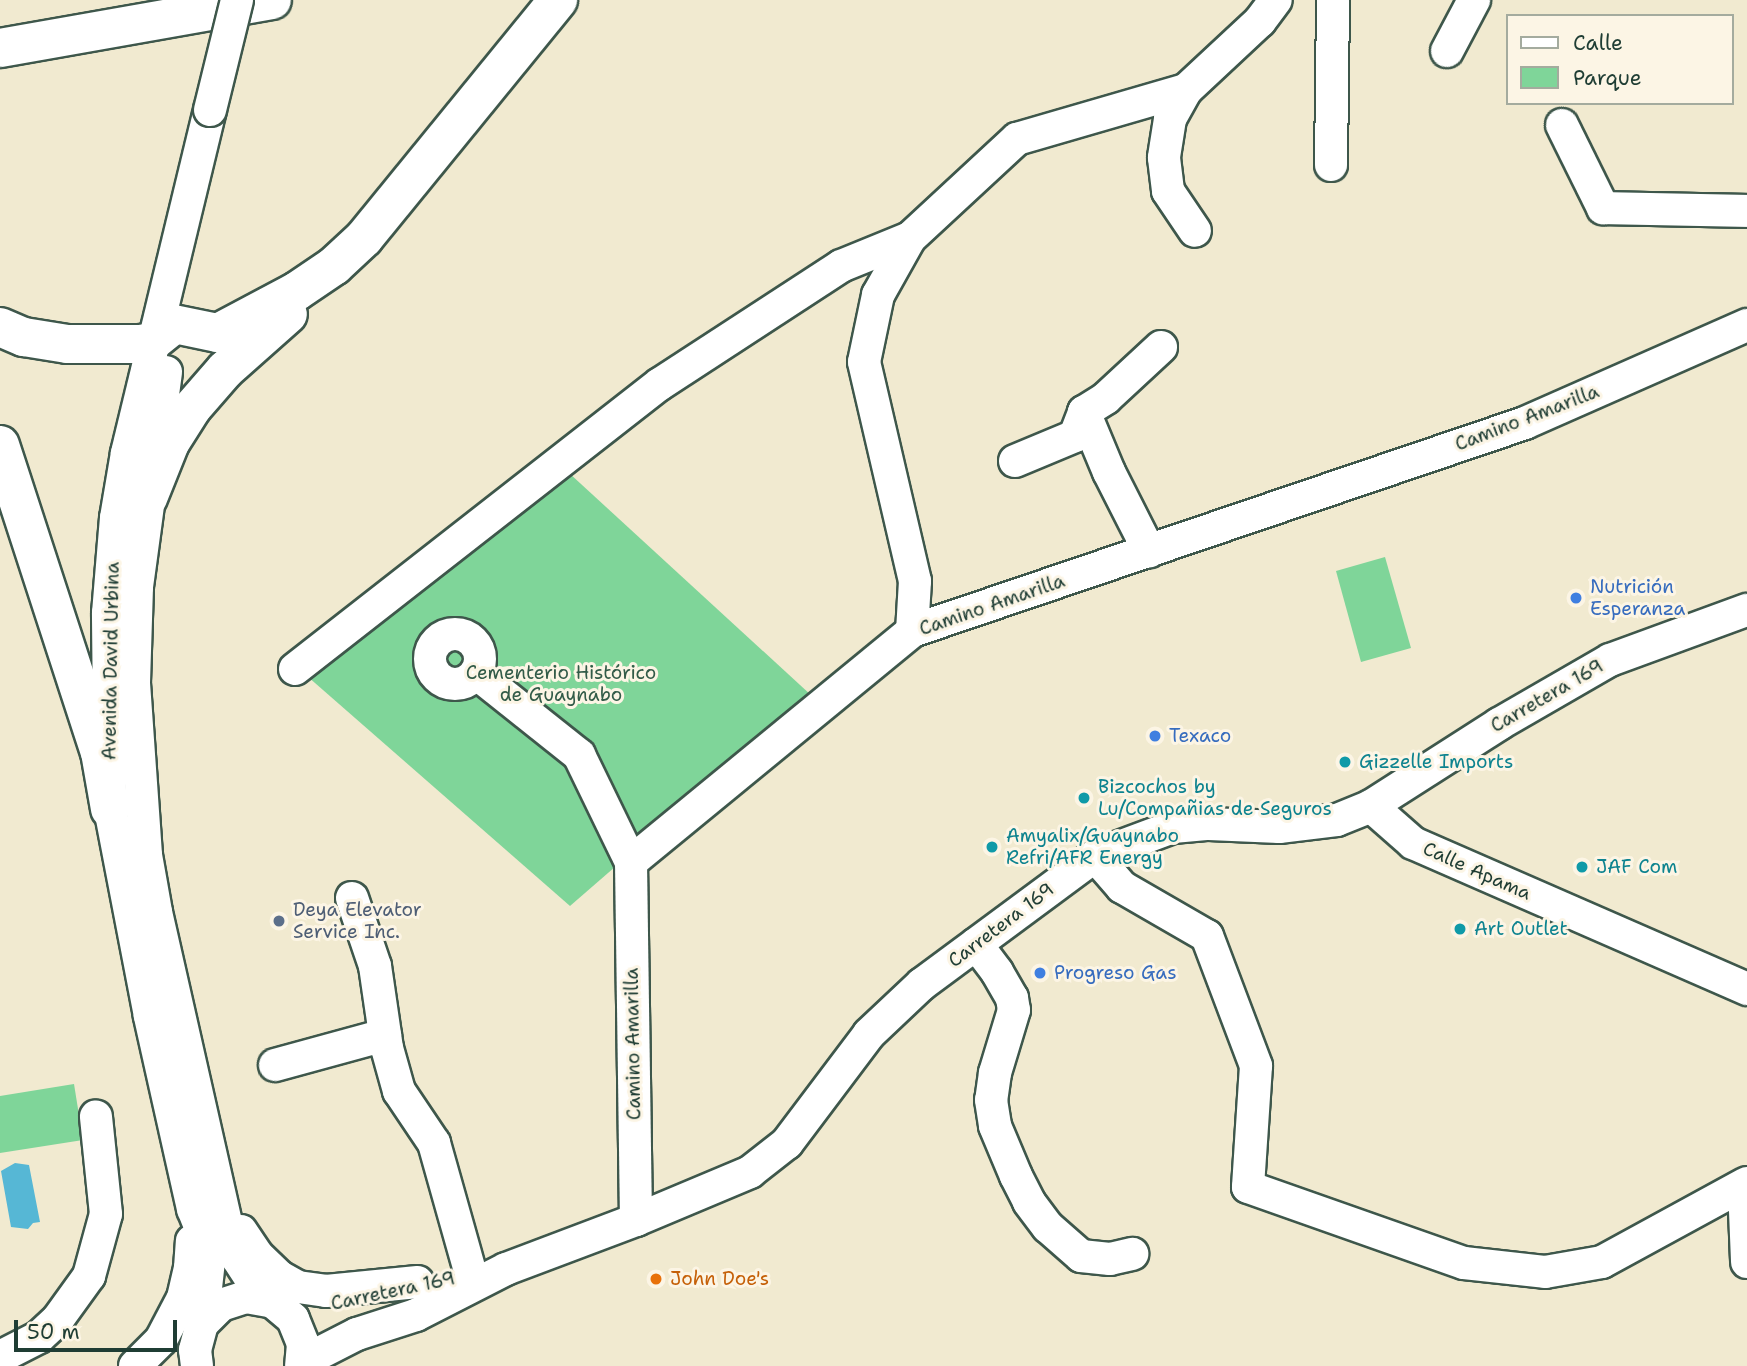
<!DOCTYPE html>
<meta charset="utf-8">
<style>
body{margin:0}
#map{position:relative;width:1747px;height:1366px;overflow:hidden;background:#f1ead0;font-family:"Shantell Sans",sans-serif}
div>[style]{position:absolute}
.green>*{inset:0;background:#7fd599}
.water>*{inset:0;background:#56b7d5}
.roads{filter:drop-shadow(2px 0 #3e574b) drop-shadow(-2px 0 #3e574b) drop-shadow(0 2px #3e574b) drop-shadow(0 -2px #3e574b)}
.minor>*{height:32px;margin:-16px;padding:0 16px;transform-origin:16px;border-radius:16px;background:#fff}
.minor>.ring{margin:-16px;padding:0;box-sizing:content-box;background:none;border:32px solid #fff;border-radius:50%}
.highway>*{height:38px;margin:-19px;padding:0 19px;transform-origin:19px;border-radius:19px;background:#fff}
.bridges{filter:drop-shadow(2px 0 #3e574b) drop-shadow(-2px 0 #3e574b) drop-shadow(0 2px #3e574b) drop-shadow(0 -2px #3e574b)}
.minor-bridge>*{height:32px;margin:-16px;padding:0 16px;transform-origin:16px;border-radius:16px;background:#fff}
.dots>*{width:19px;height:19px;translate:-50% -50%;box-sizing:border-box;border:4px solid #fcf5e5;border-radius:50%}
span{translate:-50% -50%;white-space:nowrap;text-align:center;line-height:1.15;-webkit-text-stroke:6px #fcf5e5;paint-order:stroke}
.street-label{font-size:19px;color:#1f3d34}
.shop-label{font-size:19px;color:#366cbe}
.left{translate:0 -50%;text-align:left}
.park-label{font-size:19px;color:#325b48}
.culture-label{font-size:19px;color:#0d838f}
.service-label{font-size:19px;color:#4e5e75}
.food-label{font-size:19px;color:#c56008}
.legend{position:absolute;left:1506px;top:14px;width:228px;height:91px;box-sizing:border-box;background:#fcf5e5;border:2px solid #a4ab9e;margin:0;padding:9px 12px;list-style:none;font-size:21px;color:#1f3d34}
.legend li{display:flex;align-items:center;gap:14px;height:35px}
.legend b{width:35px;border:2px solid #a4ab9e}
.scale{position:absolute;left:14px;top:1320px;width:163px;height:32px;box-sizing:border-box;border:4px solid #1f3d34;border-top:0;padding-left:9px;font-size:21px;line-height:24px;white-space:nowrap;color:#1f3d34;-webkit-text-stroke:5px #fcf5e5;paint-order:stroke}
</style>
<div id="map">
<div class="green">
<i style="clip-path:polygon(569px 473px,812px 696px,570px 906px,307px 676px)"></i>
<i style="clip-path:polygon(1385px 557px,1411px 648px,1361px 662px,1336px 571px)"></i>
<i style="clip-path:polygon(74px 1084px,83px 1140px,0 1153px,0 1096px)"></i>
</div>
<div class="water">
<i style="clip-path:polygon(15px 1163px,29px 1165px,40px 1222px,33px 1223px,28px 1229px,11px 1227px,1px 1171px)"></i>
</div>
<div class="roads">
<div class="minor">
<i style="left:1447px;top:51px;width:58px;rotate:-62.1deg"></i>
<i style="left:1186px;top:90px;width:33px;rotate:119deg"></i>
<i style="left:1170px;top:119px;width:39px;rotate:99deg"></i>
<i style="left:1164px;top:158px;width:33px;rotate:83deg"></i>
<i style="left:1168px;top:191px;width:48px;rotate:56deg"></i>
<i style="left:1562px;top:125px;width:93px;rotate:63.7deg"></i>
<i style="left:1603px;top:208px;width:144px;rotate:1.2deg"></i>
<i style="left:1331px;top:165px;width:165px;rotate:-89.3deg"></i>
<i style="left:910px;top:238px;width:65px;rotate:119.3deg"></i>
<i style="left:878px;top:295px;width:68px;rotate:101.8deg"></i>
<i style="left:864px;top:362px;width:225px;rotate:76.9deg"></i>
<i style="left:915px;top:581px;width:50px;rotate:93.4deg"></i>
<i style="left:166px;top:372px;width:217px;rotate:97.7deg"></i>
<i style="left:137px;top:587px;width:96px;rotate:91.8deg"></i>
<i style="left:134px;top:683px;width:172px;rotate:86deg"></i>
<i style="left:146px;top:855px;width:58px;rotate:80deg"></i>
<i style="left:156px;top:912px;width:318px;rotate:77.3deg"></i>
<i style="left:226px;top:1222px;width:39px;rotate:72deg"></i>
<i style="left:238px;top:1259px;width:48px;rotate:57deg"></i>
<i style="left:1084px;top:412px;width:65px;rotate:67.4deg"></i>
<i style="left:1109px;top:472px;width:89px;rotate:63.1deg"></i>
<i style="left:1015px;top:461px;width:65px;rotate:-22.6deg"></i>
<i style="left:1075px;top:436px;width:26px;rotate:-69deg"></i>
<i style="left:1084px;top:412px;width:26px;rotate:-32deg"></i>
<i style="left:1106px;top:398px;width:75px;rotate:-42.8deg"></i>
<i class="ring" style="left:430px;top:634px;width:18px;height:18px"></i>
<i style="left:295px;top:669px;width:463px;rotate:-38deg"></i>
<i style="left:660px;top:384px;width:216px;rotate:-33.1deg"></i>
<i style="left:841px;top:266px;width:74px;rotate:-22.1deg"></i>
<i style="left:910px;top:238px;width:146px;rotate:-42.8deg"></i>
<i style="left:1017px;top:139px;width:176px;rotate:-16.2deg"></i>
<i style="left:1186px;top:90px;width:101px;rotate:-43deg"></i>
<i style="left:1260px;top:21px;width:26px;rotate:-53deg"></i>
<i style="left:476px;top:673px;width:132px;rotate:38.5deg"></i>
<i style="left:579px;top:755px;width:119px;rotate:64.1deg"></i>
<i style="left:1371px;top:806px;width:56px;rotate:41.4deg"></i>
<i style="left:1413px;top:843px;width:365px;rotate:23.6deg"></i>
<i style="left:1095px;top:856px;width:41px;rotate:48.9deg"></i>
<i style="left:1122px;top:887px;width:98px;rotate:30deg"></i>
<i style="left:1207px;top:936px;width:139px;rotate:69.3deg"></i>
<i style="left:1256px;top:1066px;width:121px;rotate:93.8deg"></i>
<i style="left:1248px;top:1187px;width:229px;rotate:19.4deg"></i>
<i style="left:1464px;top:1263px;width:81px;rotate:6.3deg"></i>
<i style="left:1545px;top:1272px;width:58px;rotate:-10deg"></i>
<i style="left:1602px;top:1262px;width:165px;rotate:-28.6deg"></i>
<i style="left:352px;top:898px;width:72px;rotate:71.3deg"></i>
<i style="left:375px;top:966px;width:83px;rotate:81.7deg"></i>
<i style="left:387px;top:1048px;width:45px;rotate:74.4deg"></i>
<i style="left:399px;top:1091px;width:63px;rotate:56.1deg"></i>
<i style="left:434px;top:1143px;width:137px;rotate:74.3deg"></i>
<i style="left:976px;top:944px;width:35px;rotate:53deg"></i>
<i style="left:997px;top:972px;width:30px;rotate:60deg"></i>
<i style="left:1012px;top:998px;width:12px;rotate:81deg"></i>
<i style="left:1014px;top:1010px;width:66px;rotate:106.8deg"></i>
<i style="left:995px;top:1073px;width:27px;rotate:98deg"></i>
<i style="left:991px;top:1100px;width:26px;rotate:81deg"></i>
<i style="left:995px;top:1126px;width:54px;rotate:67.2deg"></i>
<i style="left:1016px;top:1176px;width:29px;rotate:63deg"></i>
<i style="left:1029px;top:1202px;width:31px;rotate:53deg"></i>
<i style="left:1048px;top:1227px;width:44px;rotate:41.3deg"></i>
<i style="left:1081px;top:1256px;width:29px;rotate:6deg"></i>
<i style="left:1110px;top:1259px;width:23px;rotate:-13deg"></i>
<i style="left:275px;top:1065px;width:114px;rotate:-15.3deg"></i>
<i style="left:1744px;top:1186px;width:76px;rotate:87.7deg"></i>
<i style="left:636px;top:1220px;width:358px;rotate:-90.8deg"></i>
<i style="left:631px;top:862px;width:364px;rotate:-39.4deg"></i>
<i style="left:912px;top:631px;width:647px;rotate:-18.74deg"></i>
<i style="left:1525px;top:423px;width:243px;rotate:-23.8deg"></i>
<i style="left:241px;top:1231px;width:30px;rotate:56deg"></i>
<i style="left:258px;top:1256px;width:30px;rotate:44deg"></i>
<i style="left:280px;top:1277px;width:21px;rotate:29deg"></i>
<i style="left:298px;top:1287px;width:28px;rotate:8deg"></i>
<i style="left:326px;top:1291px;width:92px;rotate:-5.6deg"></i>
<i style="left:202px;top:1324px;width:73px;rotate:-83.7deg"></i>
<i style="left:210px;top:1251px;width:45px;rotate:-112deg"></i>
<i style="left:193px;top:1209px;width:198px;rotate:-102.6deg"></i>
<i style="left:150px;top:1016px;width:211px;rotate:-100.9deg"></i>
<i style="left:110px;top:809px;width:196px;rotate:-90.6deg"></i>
<i style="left:108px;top:613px;width:95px;rotate:-85.2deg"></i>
<i style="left:116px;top:518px;width:66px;rotate:-80.4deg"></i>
<i style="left:127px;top:453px;width:353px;rotate:-76.4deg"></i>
<i style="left:0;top:1357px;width:44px;rotate:-27.1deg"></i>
<i style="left:39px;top:1337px;width:26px;rotate:-43deg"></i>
<i style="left:58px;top:1319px;width:53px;rotate:-54.2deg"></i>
<i style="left:89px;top:1276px;width:64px;rotate:-74.7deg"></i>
<i style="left:106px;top:1214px;width:98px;rotate:-95.9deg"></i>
<i style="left:302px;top:1362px;width:62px;rotate:-27deg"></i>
<i style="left:357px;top:1334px;width:62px;rotate:-17.9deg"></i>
<i style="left:416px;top:1315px;width:101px;rotate:-27.1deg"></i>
<i style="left:506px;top:1269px;width:139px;rotate:-20.7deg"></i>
<i style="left:636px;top:1220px;width:124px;rotate:-22.8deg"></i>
<i style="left:750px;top:1172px;width:47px;rotate:-38.1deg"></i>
<i style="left:787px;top:1143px;width:136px;rotate:-53deg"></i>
<i style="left:869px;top:1034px;width:73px;rotate:-43.3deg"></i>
<i style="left:922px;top:984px;width:215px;rotate:-36.5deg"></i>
<i style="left:1095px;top:856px;width:83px;rotate:-20.4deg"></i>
<i style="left:1173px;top:827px;width:36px;rotate:-5deg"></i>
<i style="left:1209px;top:824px;width:70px;rotate:2.5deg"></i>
<i style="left:1279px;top:827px;width:58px;rotate:-6.9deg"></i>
<i style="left:1337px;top:820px;width:37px;rotate:-22deg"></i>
<i style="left:1371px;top:806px;width:152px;rotate:-32.6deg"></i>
<i style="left:1499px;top:724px;width:128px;rotate:-30deg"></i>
<i style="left:1610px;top:660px;width:146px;rotate:-20.1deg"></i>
<i style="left:135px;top:1366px;width:37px;rotate:-45deg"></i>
<i style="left:161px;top:1340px;width:47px;rotate:-62.4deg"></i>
<i style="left:183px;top:1298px;width:31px;rotate:-77deg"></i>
<i style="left:190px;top:1268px;width:27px;rotate:-86deg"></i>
<i style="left:197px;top:1366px;width:16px;rotate:-97deg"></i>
<i style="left:195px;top:1350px;width:27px;rotate:-75deg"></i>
<i style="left:202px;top:1324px;width:27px;rotate:-45deg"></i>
<i style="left:221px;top:1305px;width:26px;rotate:-18deg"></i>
<i style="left:246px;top:1297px;width:27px;rotate:10deg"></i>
<i style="left:273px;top:1302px;width:26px;rotate:40deg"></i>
<i style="left:293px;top:1319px;width:27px;rotate:68deg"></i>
<i style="left:303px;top:1344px;width:22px;rotate:95deg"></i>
</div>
<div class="highway">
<i style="left:0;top:48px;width:276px;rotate:-10deg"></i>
<i style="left:0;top:327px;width:26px;rotate:23deg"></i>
<i style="left:24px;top:337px;width:44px;rotate:9.2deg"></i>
<i style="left:67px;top:344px;width:73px"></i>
<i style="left:140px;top:344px;width:12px;rotate:-9deg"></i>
<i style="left:152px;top:342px;width:28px;rotate:-39deg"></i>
<i style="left:174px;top:324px;width:45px;rotate:11.6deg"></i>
<i style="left:218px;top:333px;width:89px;rotate:-28deg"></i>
<i style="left:297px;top:291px;width:45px;rotate:-34deg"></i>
<i style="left:334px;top:266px;width:41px;rotate:-43deg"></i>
<i style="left:364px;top:238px;width:307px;rotate:-50.8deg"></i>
<i style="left:0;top:445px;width:323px;rotate:72deg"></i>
<i style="left:100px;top:752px;width:58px;rotate:80deg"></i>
<i style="left:148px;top:498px;width:59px;rotate:-68.2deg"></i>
<i style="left:170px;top:443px;width:41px;rotate:-57.8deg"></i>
<i style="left:192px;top:408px;width:50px;rotate:-49deg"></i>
<i style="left:225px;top:370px;width:84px;rotate:-41.6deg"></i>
</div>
</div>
<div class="bridges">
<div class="minor-bridge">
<i style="left:210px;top:110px;width:113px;rotate:-76.2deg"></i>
</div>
</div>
<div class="dots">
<i style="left:1576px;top:598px;background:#3f7fe0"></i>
<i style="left:1155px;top:736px;background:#3f7fe0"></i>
<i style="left:1345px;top:762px;background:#0f9aa8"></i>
<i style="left:1084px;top:798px;background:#0f9aa8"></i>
<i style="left:992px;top:847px;background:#0f9aa8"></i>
<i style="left:1582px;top:867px;background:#0f9aa8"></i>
<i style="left:279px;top:921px;background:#5c6f8a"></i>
<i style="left:1460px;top:929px;background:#0f9aa8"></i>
<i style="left:1040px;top:973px;background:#3f7fe0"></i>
<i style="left:656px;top:1279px;background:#e8710a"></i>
</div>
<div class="street-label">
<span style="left:1527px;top:418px;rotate:-21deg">Camino Amarilla</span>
<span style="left:992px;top:605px;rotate:-19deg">Camino Amarilla</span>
<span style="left:111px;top:661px;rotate:-89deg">Avenida David Urbina</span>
<span style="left:1547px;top:696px;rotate:-30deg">Carretera 169</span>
<span style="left:1477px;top:871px;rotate:24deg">Calle Apama</span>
<span style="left:1001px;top:925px;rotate:-37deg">Carretera 169</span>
<span style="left:633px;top:1044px;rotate:-91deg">Camino Amarilla</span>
<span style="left:393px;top:1291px;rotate:-12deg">Carretera 169</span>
</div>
<div class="shop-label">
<span class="left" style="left:1590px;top:598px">Nutrición<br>Esperanza</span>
<span class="left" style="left:1169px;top:736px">Texaco</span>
<span class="left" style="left:1054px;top:973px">Progreso Gas</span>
</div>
<div class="park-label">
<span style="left:561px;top:684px">Cementerio Histórico<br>de Guaynabo</span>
</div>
<div class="culture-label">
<span class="left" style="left:1359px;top:762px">Gizzelle Imports</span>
<span class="left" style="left:1098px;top:798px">Bizcochos by<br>Lu/Compañias de Seguros</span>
<span class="left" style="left:1006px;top:847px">Amyalix/Guaynabo<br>Refri/AFR Energy</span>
<span class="left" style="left:1596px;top:867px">JAF Com</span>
<span class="left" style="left:1474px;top:929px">Art Outlet</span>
</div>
<div class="service-label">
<span class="left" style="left:293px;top:921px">Deya Elevator<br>Service Inc.</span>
</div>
<div class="food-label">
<span class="left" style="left:670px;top:1279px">John Doe's</span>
</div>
<ul class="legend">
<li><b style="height:9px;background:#fff"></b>Calle</li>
<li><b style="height:19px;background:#7fd599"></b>Parque</li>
</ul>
<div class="scale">50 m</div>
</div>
